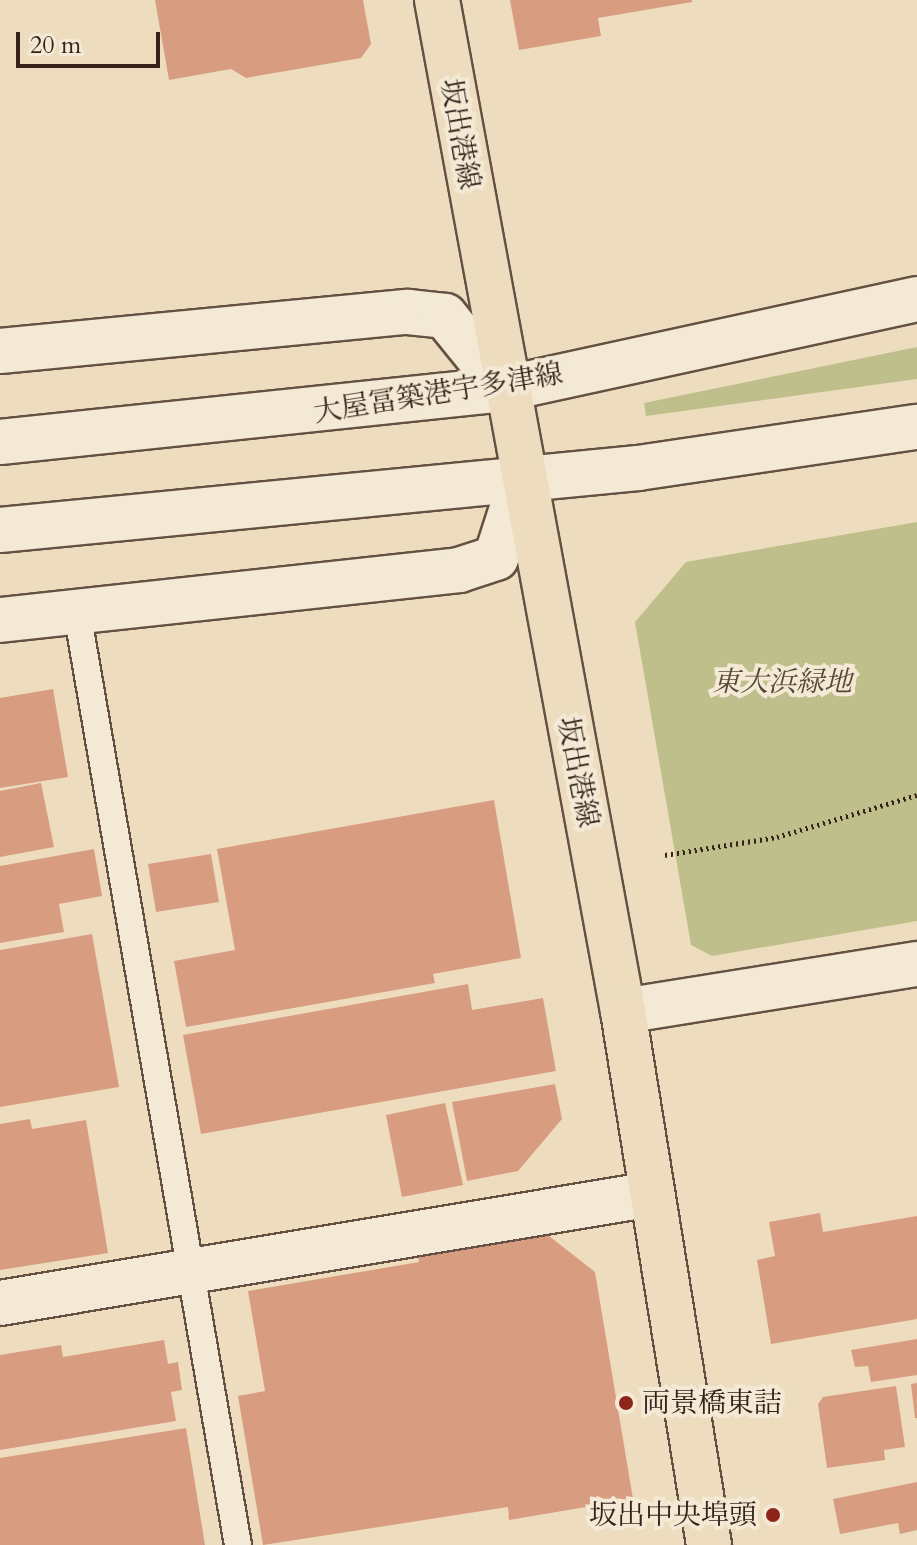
<!DOCTYPE html>
<meta charset="utf-8">
<style>
body{margin:0}
#map{position:relative;width:917px;height:1545px;overflow:hidden;background:#edddbe;font-family:Cardo,"Noto Serif JP",serif}
div>[style]{position:absolute}
.green>*{inset:0;background:#bfbf8c}
.building>*{inset:0;background:#d89d81}
.path>*{height:5px;margin-top:-2.5px;transform-origin:0;background:repeating-linear-gradient(90deg,#36221a 0 2px,transparent 0 6px)}
.roads{filter:drop-shadow(2px 0 #645143) drop-shadow(-2px 0 #645143) drop-shadow(0 2px #645143) drop-shadow(0 -2px #645143)}
.lane>*{height:26px;margin:-13px;padding:0 13px;transform-origin:13px;border-radius:13px;background:#f3e9d5}
.street>*{height:44px;margin:-22px;padding:0 22px;transform-origin:22px;border-radius:22px;background:#f3e9d5}
.secondary>*{height:44px;margin:-22px;padding:0 22px;transform-origin:22px;border-radius:22px;background:#f3e9d5}
.primary>*{height:44px;margin:-22px;padding:0 22px;transform-origin:22px;border-radius:22px;background:#edddbe}
.dots>*{width:22px;height:22px;translate:-50% -50%;box-sizing:border-box;border:4px solid #f3e9d5;border-radius:50%}
span{translate:-50% -50%;white-space:nowrap;text-align:center;line-height:1.15;-webkit-text-stroke:8px #f3e9d5;paint-order:stroke}
.street-label{font-size:28px;color:#36221a}
.park-label{font-size:28px;color:#584936;font-style:italic}
.poi-label{font-size:28px;color:#36221a}
.left{translate:0 -50%;text-align:left}
.right{translate:-100% -50%;text-align:right}
.scale{position:absolute;left:16px;top:32px;width:144px;height:36px;box-sizing:border-box;border:4px solid #36221a;border-top:0;padding-left:10px;font-size:24px;line-height:28px;white-space:nowrap;color:#36221a;-webkit-text-stroke:6px #f3e9d5;paint-order:stroke}
</style>
<div id="map">
<div class="green">
<i style="clip-path:polygon(917px 347px,917px 379px,646px 416px,644px 403px)"></i>
<i style="clip-path:polygon(917px 522px,917px 921px,712px 956px,691px 945px,635px 622px,686px 562px)"></i>
</div>
<div class="building">
<i style="clip-path:polygon(155px 0,363px 0,371px 44px,361px 58px,246px 78px,231px 69px,169px 80px)"></i>
<i style="clip-path:polygon(510px 0,692px 0,692px 2px,598px 18px,601px 36px,519px 50px)"></i>
<i style="clip-path:polygon(53px 689px,68px 777px,0 788px,0 698px)"></i>
<i style="clip-path:polygon(41px 783px,54px 847px,0 857px,0 791px)"></i>
<i style="clip-path:polygon(494px 800px,521px 958px,433px 974px,435px 983px,186px 1027px,174px 961px,235px 950px,217px 849px)"></i>
<i style="clip-path:polygon(94px 849px,102px 896px,59px 904px,64px 932px,0 943px,0 866px)"></i>
<i style="clip-path:polygon(211px 854px,219px 902px,156px 912px,148px 864px)"></i>
<i style="clip-path:polygon(92px 934px,119px 1087px,0 1107px,0 950px)"></i>
<i style="clip-path:polygon(468px 984px,472px 1010px,543px 998px,556px 1071px,201px 1134px,183px 1035px)"></i>
<i style="clip-path:polygon(555px 1084px,562px 1119px,518px 1171px,467px 1181px,452px 1102px)"></i>
<i style="clip-path:polygon(445px 1103px,463px 1185px,402px 1197px,386px 1115px)"></i>
<i style="clip-path:polygon(30px 1119px,32px 1129px,86px 1120px,108px 1253px,0 1270px,0 1124px)"></i>
<i style="clip-path:polygon(820px 1213px,823px 1232px,917px 1216px,917px 1319px,771px 1344px,757px 1260px,775px 1256px,769px 1222px)"></i>
<i style="clip-path:polygon(540px 1229px,595px 1272px,633px 1499px,509px 1520px,508px 1507px,263px 1545px,238px 1396px,265px 1391px,248px 1291px,419px 1262px,417px 1249px)"></i>
<i style="clip-path:polygon(917px 1339px,917px 1375px,871px 1382px,868px 1366px,855px 1367px,851px 1350px)"></i>
<i style="clip-path:polygon(164px 1340px,168px 1364px,178px 1362px,182px 1390px,171px 1392px,176px 1421px,0 1450px,0 1355px,61px 1345px,63px 1357px)"></i>
<i style="clip-path:polygon(917px 1383px,917px 1418px,915px 1418px,911px 1384px)"></i>
<i style="clip-path:polygon(896px 1386px,905px 1447px,884px 1450px,885px 1460px,827px 1468px,818px 1404px,823px 1397px)"></i>
<i style="clip-path:polygon(186px 1428px,205px 1545px,0 1545px,0 1458px)"></i>
<i style="clip-path:polygon(917px 1482px,917px 1530px,900px 1534px,898px 1523px,840px 1534px,833px 1499px)"></i>
</div>
<div class="path">
<i style="left:665px;top:855px;width:113px;rotate:-9.1deg"></i>
<i style="left:777px;top:837px;width:146px;rotate:-16.7deg"></i>
</div>
<div class="roads">
<div class="lane">
<i style="left:77px;top:612px;width:947px;rotate:80.21deg"></i>
</div>
<div class="street">
<i style="left:623px;top:1011px;width:298px;rotate:-9.1deg"></i>
<i style="left:0;top:1303px;width:661px;rotate:-9.49deg"></i>
</div>
<div class="secondary">
<i style="left:0;top:351px;width:410px;rotate:-5.5deg"></i>
<i style="left:408px;top:312px;width:37px;rotate:6deg"></i>
<i style="left:445px;top:316px;width:94px;rotate:51.1deg"></i>
<i style="left:0;top:442px;width:507px;rotate:-6deg"></i>
<i style="left:504px;top:389px;width:423px;rotate:-12.3deg"></i>
<i style="left:0;top:530px;width:641px;rotate:-5.55deg"></i>
<i style="left:638px;top:468px;width:282px;rotate:-8.4deg"></i>
<i style="left:0;top:620px;width:462px;rotate:-6.2deg"></i>
<i style="left:459px;top:570px;width:39px;rotate:-18deg"></i>
<i style="left:496px;top:558px;width:82px;rotate:-72.2deg"></i>
</div>
<div class="primary">
<i style="left:437px;top:0;width:1028px;rotate:79.58deg"></i>
<i style="left:623px;top:1011px;width:541px;rotate:80.85deg"></i>
</div>
</div>
<div class="dots">
<i style="left:626px;top:1403px;background:#8f2418"></i>
<i style="left:773px;top:1515px;background:#8f2418"></i>
</div>
<div class="street-label">
<span style="left:460px;top:134px;rotate:80deg">坂出港線</span>
<span style="left:438px;top:393px;rotate:-9deg">大屋冨築港宇多津線</span>
<span style="left:578px;top:772px;rotate:79deg">坂出港線</span>
</div>
<div class="park-label">
<span style="left:782px;top:682px">東大浜緑地</span>
</div>
<div class="poi-label">
<span class="left" style="left:642px;top:1403px">両景橋東詰</span>
<span class="right" style="left:757px;top:1515px">坂出中央埠頭</span>
</div>
<div class="scale">20 m</div>
</div>
